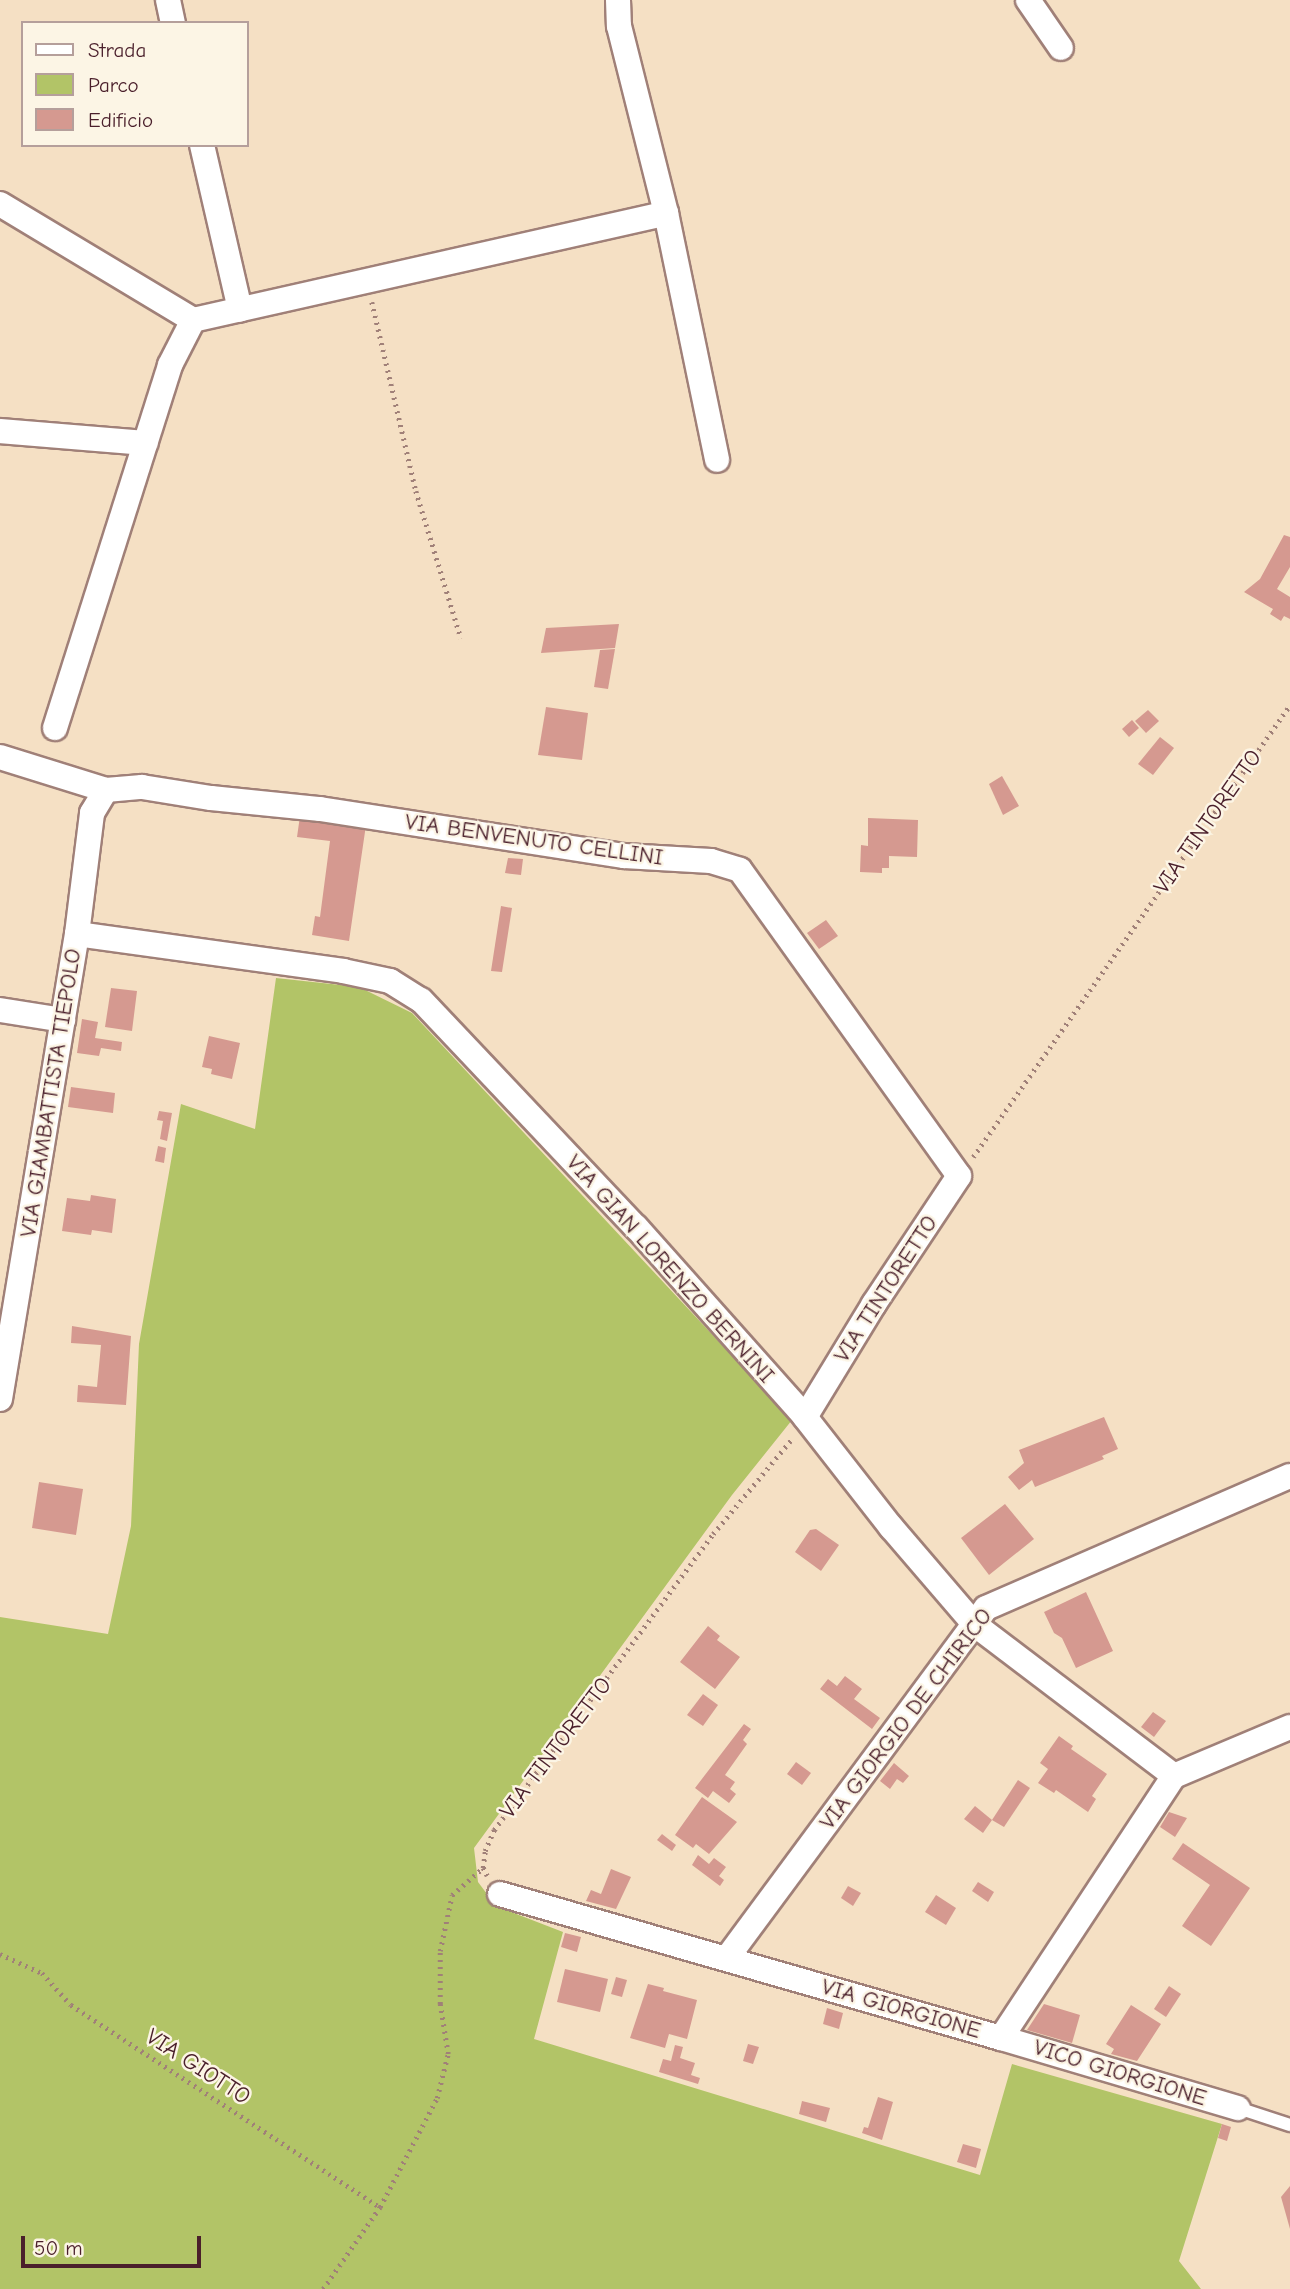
<!DOCTYPE html>
<style>
body{margin:0}
#map{position:relative;width:1290px;height:2289px;overflow:hidden;background:#f5e0c4;font-family:"Comic Neue",sans-serif}
div>[style]{position:absolute}
.green>*{inset:0;background:#b2c467}
.building>*{inset:0;background:#d59990}
.path>*{height:4.5px;margin-top:-2.25px;transform-origin:0;background:repeating-linear-gradient(90deg,#a08078 0 2px,transparent 0 7px)}
.roads{filter:drop-shadow(2px 0 #a08078) drop-shadow(-2px 0 #a08078) drop-shadow(0 2px #a08078) drop-shadow(0 -2px #a08078)}
.lane>*{height:12px;margin:-6px;padding:0 6px;transform-origin:6px;border-radius:6px;background:#fff}
.street>*{height:24px;margin:-12px;padding:0 12px;transform-origin:12px;border-radius:12px;background:#fff}
span{translate:-50% -50%;white-space:nowrap;text-align:center;line-height:1.15;-webkit-text-stroke:5px #fcf5e5;paint-order:stroke}
.street-label{font-size:23px;color:#4a1f2b}
.legend{position:absolute;left:21px;top:21px;width:228px;height:126px;box-sizing:border-box;background:#fcf5e5;border:2px solid #b59f9b;margin:0;padding:9px 12px;list-style:none;font-size:21px;color:#4a1f2b}
.legend li{display:flex;align-items:center;gap:14px;height:35px}
.legend b{width:35px;border:2px solid #b59f9b}
.scale{position:absolute;left:21px;top:2236px;width:180px;height:32px;box-sizing:border-box;border:4px solid #4a1f2b;border-top:0;padding-left:9px;font-size:21px;line-height:24px;white-space:nowrap;color:#4a1f2b;-webkit-text-stroke:5px #fcf5e5;paint-order:stroke}
</style>
<div id="map">
<div class="green">
<i style="clip-path:polygon(276px 978px,359px 987px,412px 1013px,792px 1420px,732px 1495px,474px 1848px,478px 1882px,496px 1906px,563px 1932px,534px 2039px,980px 2175px,1012px 2064px,1222px 2124px,1179px 2261px,1201px 2289px,0 2289px,0 1617px,108px 1634px,131px 1526px,139px 1344px,181px 1104px,255px 1129px)"></i>
</div>
<div class="building">
<i style="clip-path:polygon(1284px 535px,1290px 537px,1290px 567px,1277px 589px,1290px 597px,1290px 619px,1284px 616px,1281px 621px,1270px 614px,1273px 609px,1244px 592px,1260px 579px)"></i>
<i style="clip-path:polygon(619px 624px,615px 648px,541px 653px,546px 628px)"></i>
<i style="clip-path:polygon(615px 649px,608px 689px,594px 687px,600px 650px)"></i>
<i style="clip-path:polygon(546px 707px,588px 713px,582px 760px,538px 755px)"></i>
<i style="clip-path:polygon(1148px 710px,1159px 721px,1146px 733px,1135px 721px)"></i>
<i style="clip-path:polygon(1132px 720px,1139px 728px,1129px 737px,1122px 729px)"></i>
<i style="clip-path:polygon(1160px 737px,1174px 748px,1153px 775px,1138px 764px)"></i>
<i style="clip-path:polygon(1002px 776px,1019px 806px,1003px 815px,989px 784px)"></i>
<i style="clip-path:polygon(300px 816px,366px 825px,349px 941px,312px 935px,315px 916px,320px 917px,330px 841px,297px 837px)"></i>
<i style="clip-path:polygon(868px 818px,918px 820px,917px 857px,889px 856px,889px 868px,882px 868px,882px 873px,860px 872px,861px 845px,868px 846px)"></i>
<i style="clip-path:polygon(508px 858px,523px 859px,521px 875px,505px 873px)"></i>
<i style="clip-path:polygon(501px 906px,512px 908px,502px 972px,491px 971px)"></i>
<i style="clip-path:polygon(826px 920px,838px 936px,819px 949px,807px 933px)"></i>
<i style="clip-path:polygon(111px 988px,137px 991px,132px 1031px,105px 1027px)"></i>
<i style="clip-path:polygon(82px 1019px,98px 1022px,95px 1038px,122px 1042px,121px 1051px,101px 1048px,99px 1056px,77px 1053px)"></i>
<i style="clip-path:polygon(209px 1036px,240px 1043px,232px 1079px,211px 1074px,212px 1069px,202px 1067px)"></i>
<i style="clip-path:polygon(71px 1087px,115px 1093px,113px 1113px,68px 1107px)"></i>
<i style="clip-path:polygon(159px 1111px,172px 1113px,167px 1141px,160px 1139px,163px 1121px,157px 1120px)"></i>
<i style="clip-path:polygon(158px 1146px,166px 1148px,164px 1163px,155px 1161px)"></i>
<i style="clip-path:polygon(91px 1195px,116px 1199px,112px 1233px,92px 1230px,91px 1235px,62px 1231px,67px 1198px,90px 1201px)"></i>
<i style="clip-path:polygon(72px 1326px,131px 1336px,126px 1405px,77px 1402px,78px 1385px,97px 1387px,101px 1345px,71px 1343px)"></i>
<i style="clip-path:polygon(1104px 1417px,1118px 1449px,1102px 1456px,1104px 1459px,1035px 1487px,1032px 1480px,1019px 1490px,1008px 1477px,1024px 1463px,1019px 1450px)"></i>
<i style="clip-path:polygon(39px 1482px,83px 1489px,76px 1535px,32px 1528px)"></i>
<i style="clip-path:polygon(1005px 1504px,1034px 1539px,989px 1575px,961px 1538px)"></i>
<i style="clip-path:polygon(816px 1529px,839px 1545px,821px 1571px,795px 1552px,810px 1530px)"></i>
<i style="clip-path:polygon(1086px 1592px,1113px 1651px,1076px 1668px,1062px 1638px,1054px 1633px,1044px 1612px)"></i>
<i style="clip-path:polygon(708px 1626px,720px 1636px,717px 1640px,740px 1657px,715px 1689px,680px 1662px)"></i>
<i style="clip-path:polygon(845px 1676px,862px 1689px,854px 1699px,880px 1718px,872px 1729px,820px 1689px,828px 1679px,837px 1686px)"></i>
<i style="clip-path:polygon(703px 1694px,718px 1705px,703px 1726px,687px 1715px)"></i>
<i style="clip-path:polygon(1153px 1712px,1166px 1721px,1154px 1737px,1141px 1727px)"></i>
<i style="clip-path:polygon(744px 1724px,751px 1729px,743px 1740px,747px 1744px,725px 1775px,735px 1782px,730px 1789px,736px 1794px,729px 1803px,713px 1791px,708px 1798px,695px 1788px)"></i>
<i style="clip-path:polygon(1059px 1736px,1073px 1746px,1071px 1749px,1107px 1774px,1092px 1796px,1096px 1799px,1088px 1812px,1056px 1790px,1054px 1793px,1038px 1783px,1048px 1769px,1040px 1763px)"></i>
<i style="clip-path:polygon(796px 1762px,811px 1773px,802px 1785px,787px 1774px)"></i>
<i style="clip-path:polygon(894px 1763px,909px 1776px,903px 1783px,897px 1779px,890px 1789px,880px 1781px)"></i>
<i style="clip-path:polygon(1018px 1780px,1030px 1788px,1004px 1827px,992px 1820px)"></i>
<i style="clip-path:polygon(702px 1797px,737px 1822px,709px 1854px,696px 1844px,693px 1848px,675px 1835px)"></i>
<i style="clip-path:polygon(975px 1806px,992px 1820px,983px 1833px,964px 1819px)"></i>
<i style="clip-path:polygon(1169px 1812px,1187px 1818px,1175px 1837px,1160px 1827px)"></i>
<i style="clip-path:polygon(662px 1834px,676px 1845px,672px 1851px,657px 1840px)"></i>
<i style="clip-path:polygon(1183px 1843px,1250px 1888px,1211px 1946px,1182px 1926px,1210px 1885px,1172px 1859px)"></i>
<i style="clip-path:polygon(698px 1855px,709px 1864px,714px 1858px,726px 1867px,719px 1876px,724px 1880px,720px 1886px,692px 1865px)"></i>
<i style="clip-path:polygon(611px 1869px,631px 1877px,616px 1909px,586px 1901px,591px 1890px,601px 1894px)"></i>
<i style="clip-path:polygon(978px 1882px,994px 1892px,988px 1902px,972px 1891px)"></i>
<i style="clip-path:polygon(848px 1886px,861px 1893px,853px 1906px,841px 1898px)"></i>
<i style="clip-path:polygon(936px 1895px,956px 1908px,946px 1925px,925px 1912px)"></i>
<i style="clip-path:polygon(565px 1933px,581px 1937px,577px 1952px,561px 1947px)"></i>
<i style="clip-path:polygon(565px 1969px,608px 1979px,600px 2012px,557px 2002px)"></i>
<i style="clip-path:polygon(616px 1977px,627px 1980px,622px 1997px,611px 1994px)"></i>
<i style="clip-path:polygon(648px 1984px,664px 1988px,663px 1991px,697px 2000px,687px 2039px,669px 2034px,665px 2048px,630px 2038px)"></i>
<i style="clip-path:polygon(1169px 1986px,1181px 1994px,1166px 2017px,1154px 2009px)"></i>
<i style="clip-path:polygon(1044px 2004px,1080px 2015px,1072px 2043px,1027px 2030px)"></i>
<i style="clip-path:polygon(1131px 2005px,1161px 2024px,1137px 2061px,1111px 2054px,1114px 2049px,1106px 2044px)"></i>
<i style="clip-path:polygon(827px 2008px,843px 2013px,839px 2029px,823px 2024px)"></i>
<i style="clip-path:polygon(748px 2044px,759px 2047px,753px 2064px,743px 2061px)"></i>
<i style="clip-path:polygon(675px 2045px,683px 2047px,680px 2058px,695px 2063px,691px 2075px,700px 2078px,698px 2084px,659px 2072px,663px 2059px,671px 2061px)"></i>
<i style="clip-path:polygon(878px 2097px,893px 2102px,882px 2140px,862px 2133px,864px 2127px,868px 2128px)"></i>
<i style="clip-path:polygon(802px 2101px,830px 2108px,826px 2122px,799px 2114px)"></i>
<i style="clip-path:polygon(1222px 2124px,1231px 2127px,1227px 2141px,1218px 2138px)"></i>
<i style="clip-path:polygon(963px 2144px,981px 2149px,976px 2168px,957px 2162px)"></i>
<i style="clip-path:polygon(1290px 2186px,1290px 2229px,1281px 2197px)"></i>
</div>
<div class="path">
<i style="left:372px;top:302px;width:194px;rotate:76.9deg"></i>
<i style="left:416px;top:491px;width:154px;rotate:73deg"></i>
<i style="left:973px;top:1157px;width:552px;rotate:-54.96deg"></i>
<i style="left:487px;top:1876px;width:9px;rotate:-117deg"></i>
<i style="left:483px;top:1868px;width:17px;rotate:-83deg"></i>
<i style="left:485px;top:1851px;width:23px;rotate:-67deg"></i>
<i style="left:494px;top:1830px;width:368px;rotate:-53.5deg"></i>
<i style="left:713px;top:1534px;width:124px;rotate:-50.3deg"></i>
<i style="left:0;top:1954px;width:46px;rotate:24.3deg"></i>
<i style="left:42px;top:1973px;width:43px;rotate:47.8deg"></i>
<i style="left:71px;top:2005px;width:369px;rotate:33.2deg"></i>
<i style="left:323px;top:2289px;width:100px;rotate:-55.2deg"></i>
<i style="left:380px;top:2207px;width:123px;rotate:-62.4deg"></i>
<i style="left:437px;top:2098px;width:45px;rotate:-76deg"></i>
<i style="left:448px;top:2054px;width:51px;rotate:-99.1deg"></i>
<i style="left:440px;top:2004px;width:53px;rotate:-90deg"></i>
<i style="left:440px;top:1951px;width:57px;rotate:-77.9deg"></i>
<i style="left:452px;top:1895px;width:41px;rotate:-41.1deg"></i>
</div>
<div class="roads">
<div class="lane">
<i style="left:1238px;top:2108px;width:55px;rotate:18.1deg"></i>
</div>
<div class="street">
<i style="left:168px;top:0;width:24px;rotate:78deg"></i>
<i style="left:618px;top:0;width:26px;rotate:88deg"></i>
<i style="left:619px;top:26px;width:193px;rotate:75.9deg"></i>
<i style="left:666px;top:213px;width:252px;rotate:78.3deg"></i>
<i style="left:1028px;top:0;width:58px;rotate:55.5deg"></i>
<i style="left:202px;top:145px;width:169px;rotate:77deg"></i>
<i style="left:0;top:204px;width:225px;rotate:31deg"></i>
<i style="left:0;top:431px;width:146px;rotate:4.7deg"></i>
<i style="left:55px;top:728px;width:381px;rotate:-72.4deg"></i>
<i style="left:170px;top:365px;width:51px;rotate:-62.9deg"></i>
<i style="left:193px;top:320px;width:485px;rotate:-12.7deg"></i>
<i style="left:0;top:757px;width:111px;rotate:17.3deg"></i>
<i style="left:106px;top:790px;width:36px;rotate:-5deg"></i>
<i style="left:142px;top:787px;width:70px;rotate:9.1deg"></i>
<i style="left:211px;top:798px;width:110px;rotate:5.8deg"></i>
<i style="left:320px;top:809px;width:308px;rotate:8.8deg"></i>
<i style="left:624px;top:856px;width:87px;rotate:3.3deg"></i>
<i style="left:711px;top:861px;width:30px;rotate:17deg"></i>
<i style="left:740px;top:870px;width:376px;rotate:54.4deg"></i>
<i style="left:959px;top:1176px;width:154px;rotate:123.6deg"></i>
<i style="left:874px;top:1304px;width:132px;rotate:121.4deg"></i>
<i style="left:77px;top:934px;width:269px;rotate:7.9deg"></i>
<i style="left:343px;top:971px;width:48px;rotate:12deg"></i>
<i style="left:390px;top:981px;width:36px;rotate:32deg"></i>
<i style="left:421px;top:1000px;width:313px;rotate:46.6deg"></i>
<i style="left:636px;top:1227px;width:254px;rotate:48.3deg"></i>
<i style="left:805px;top:1417px;width:140px;rotate:52deg"></i>
<i style="left:891px;top:1527px;width:128px;rotate:49.4deg"></i>
<i style="left:974px;top:1624px;width:251px;rotate:37.2deg"></i>
<i style="left:0;top:1010px;width:64px;rotate:9deg"></i>
<i style="left:0;top:1399px;width:471px;rotate:-80.6deg"></i>
<i style="left:77px;top:934px;width:122px;rotate:-82.9deg"></i>
<i style="left:92px;top:813px;width:27px;rotate:-59deg"></i>
<i style="left:500px;top:1894px;width:521px;rotate:16.04deg"></i>
<i style="left:1001px;top:2038px;width:314px;rotate:-56.6deg"></i>
<i style="left:1174px;top:1776px;width:126px;rotate:-22.9deg"></i>
<i style="left:727px;top:1958px;width:435px;rotate:-53.5deg"></i>
<i style="left:986px;top:1608px;width:331px;rotate:-23.5deg"></i>
<i style="left:1001px;top:2038px;width:247px;rotate:16.5deg"></i>
</div>
</div>
<div class="street-label">
<span style="left:1208px;top:822px;rotate:-55deg">VIA TINTORETTO</span>
<span style="left:534px;top:840px;rotate:8deg">VIA BENVENUTO CELLINI</span>
<span style="left:51px;top:1093px;rotate:-81deg">VIA GIAMBATTISTA TIEPOLO</span>
<span style="left:670px;top:1269px;rotate:48deg">VIA GIAN LORENZO BERNINI</span>
<span style="left:886px;top:1289px;rotate:-57deg">VIA TINTORETTO</span>
<span style="left:906px;top:1719px;rotate:-53deg">VIA GIORGIO DE CHIRICO</span>
<span style="left:556px;top:1748px;rotate:-53deg">VIA TINTORETTO</span>
<span style="left:901px;top:2009px;rotate:16deg">VIA GIORGIONE</span>
<span style="left:198px;top:2067px;rotate:33deg">VIA GIOTTO</span>
<span style="left:1120px;top:2073px;rotate:17deg">VICO GIORGIONE</span>
</div>
<ul class="legend">
<li><b style="height:9px;background:#fff"></b>Strada</li>
<li><b style="height:19px;background:#b2c467"></b>Parco</li>
<li><b style="height:19px;background:#d59990"></b>Edificio</li>
</ul>
<div class="scale">50 m</div>
</div>
